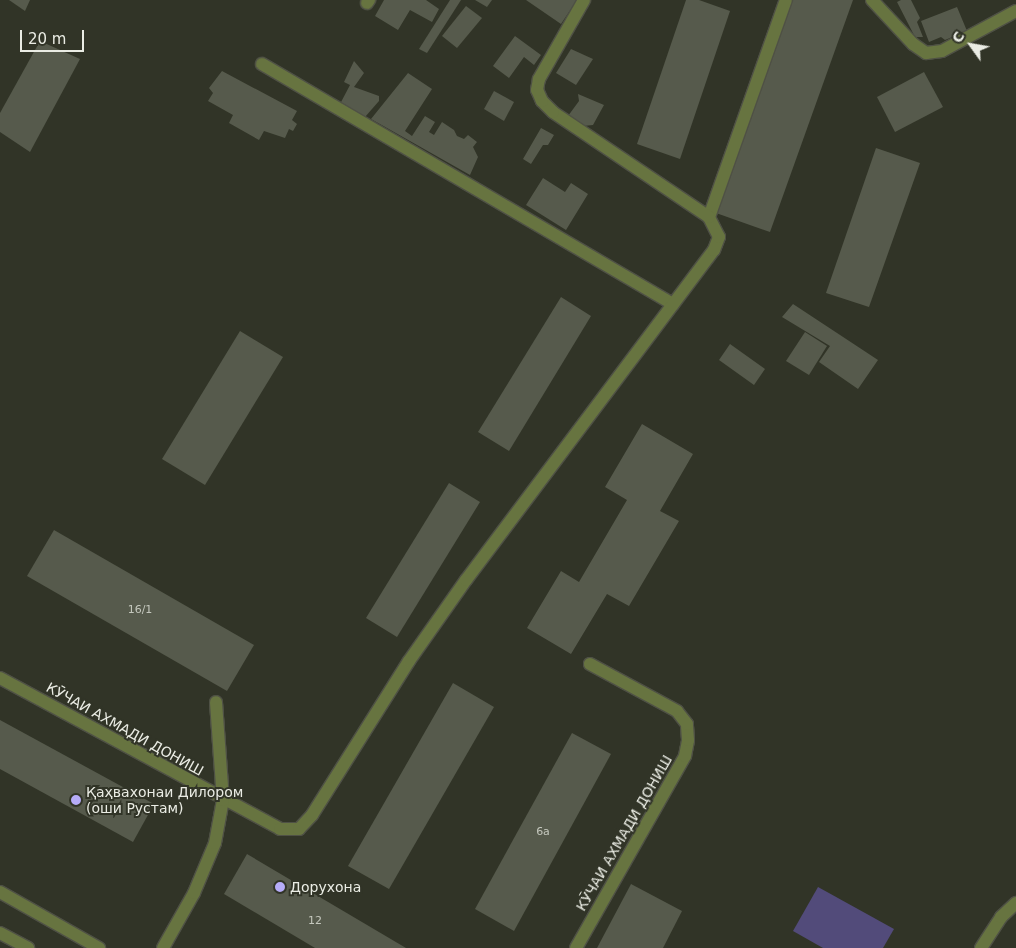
<!DOCTYPE html>
<meta charset="utf-8">
<style>
body{margin:0}
#map{position:relative;width:1016px;height:948px;overflow:hidden;background:#313427;font-family:"DejaVu Sans",sans-serif}
div>[style]{position:absolute}
.green>*{inset:0;background:#524b7a}
.building>*{inset:0;background:#565a4c}
.roads{filter:drop-shadow(1px 0 #4f5145) drop-shadow(-1px 0 #4f5145) drop-shadow(0 1px #4f5145) drop-shadow(0 -1px #4f5145)}
.minor>*{height:12px;margin:-6px;padding:0 6px;transform-origin:6px;border-radius:6px;background:#677440}
.dots>*{width:14px;height:14px;translate:-50% -50%;box-sizing:border-box;border:2px solid #313427;border-radius:50%}
span{translate:-50% -50%;white-space:nowrap;text-align:center;line-height:1.15;-webkit-text-stroke:4px #313427;paint-order:stroke}
.number-label{font-size:11px;color:#c5c8be}
.number-label span{-webkit-text-stroke-width:0}
.street-label{font-size:14px;color:#eaece4}
.poi-label{font-size:14px;color:#eaece4}
.left{translate:0 -50%;text-align:left}
.north{position:absolute;left:946px;top:20px;width:50px;height:50px;-webkit-text-stroke:4px #313427;paint-order:stroke;rotate:302deg;font-size:14px;font-weight:700;line-height:20px;text-align:center;color:#eaece4}
.north::after{content:'';display:block;margin:auto;width:18px;height:22px;background:#eaece4;clip-path:polygon(50% 0,100% 100%,50% 72%,0 100%)}
.scale{position:absolute;left:20px;top:30px;width:64px;height:22px;box-sizing:border-box;border:2px solid #eaece4;border-top:0;padding-left:6px;font-size:15px;line-height:18px;white-space:nowrap;color:#eaece4;-webkit-text-stroke:4px #313427;paint-order:stroke}
</style>
<div id="map">
<div class="green">
<i style="clip-path:polygon(818px 887px,894px 929px,883px 948px,823px 948px,793px 931px)"></i>
</div>
<div class="building">
<i style="clip-path:polygon(9px 0,30px 0,25px 11px)"></i>
<i style="clip-path:polygon(384px 0,426px 0,439px 9px,432px 22px,410px 10px,398px 30px,375px 16px)"></i>
<i style="clip-path:polygon(450px 0,461px 0,427px 53px,419px 49px)"></i>
<i style="clip-path:polygon(475px 0,492px 0,487px 7px)"></i>
<i style="clip-path:polygon(526px 0,577px 0,561px 24px)"></i>
<i style="clip-path:polygon(686px 0,699px 0,730px 11px,680px 159px,637px 144px)"></i>
<i style="clip-path:polygon(792px 0,853px 0,770px 232px,716px 213px)"></i>
<i style="clip-path:polygon(901px 0,911px 0,920px 18px,917px 22px,923px 37px,915px 37px,897px 2px)"></i>
<i style="clip-path:polygon(466px 6px,482px 18px,457px 48px,442px 36px)"></i>
<i style="clip-path:polygon(957px 7px,967px 31px,945px 40px,941px 37px,929px 42px,921px 21px)"></i>
<i style="clip-path:polygon(515px 36px,541px 55px,534px 65px,524px 57px,509px 78px,493px 66px)"></i>
<i style="clip-path:polygon(40px 41px,80px 59px,30px 152px,0 132px,0 113px)"></i>
<i style="clip-path:polygon(571px 49px,593px 59px,576px 85px,556px 73px)"></i>
<i style="clip-path:polygon(354px 61px,364px 73px,354px 87px,379px 96px,379px 101px,365px 117px,340px 104px,350px 85px,344px 82px)"></i>
<i style="clip-path:polygon(222px 71px,297px 111px,292px 120px,297px 124px,293px 131px,289px 129px,285px 138px,264px 131px,259px 140px,229px 123px,233px 115px,208px 101px,213px 93px,209px 88px)"></i>
<i style="clip-path:polygon(924px 72px,943px 107px,895px 132px,877px 97px)"></i>
<i style="clip-path:polygon(408px 73px,432px 89px,405px 131px,412px 136px,425px 116px,435px 122px,429px 132px,434px 135px,442px 122px,454px 130px,457px 136px,464px 139px,468px 135px,477px 142px,473px 147px,478px 157px,470px 175px,371px 119px)"></i>
<i style="clip-path:polygon(494px 91px,514px 102px,504px 121px,484px 109px)"></i>
<i style="clip-path:polygon(578px 94px,604px 105px,593px 125px,583px 126px,568px 116px,579px 101px)"></i>
<i style="clip-path:polygon(541px 128px,554px 135px,548px 145px,543px 145px,531px 164px,523px 159px)"></i>
<i style="clip-path:polygon(876px 148px,920px 163px,869px 307px,826px 293px)"></i>
<i style="clip-path:polygon(543px 178px,565px 192px,571px 183px,588px 194px,566px 230px,526px 205px)"></i>
<i style="clip-path:polygon(561px 297px,591px 316px,509px 451px,478px 432px)"></i>
<i style="clip-path:polygon(793px 304px,878px 360px,858px 389px,819px 362px,830px 346px,782px 317px)"></i>
<i style="clip-path:polygon(240px 331px,283px 357px,205px 485px,162px 459px)"></i>
<i style="clip-path:polygon(805px 332px,827px 346px,809px 375px,786px 361px)"></i>
<i style="clip-path:polygon(730px 344px,765px 369px,754px 385px,719px 360px)"></i>
<i style="clip-path:polygon(642px 424px,693px 454px,660px 511px,679px 521px,629px 606px,607px 594px,571px 654px,527px 628px,561px 571px,579px 582px,627px 500px,605px 487px)"></i>
<i style="clip-path:polygon(449px 483px,480px 502px,397px 637px,366px 618px)"></i>
<i style="clip-path:polygon(54px 530px,254px 645px,227px 691px,27px 576px)"></i>
<i style="clip-path:polygon(453px 683px,494px 707px,389px 889px,348px 866px)"></i>
<i style="clip-path:polygon(0 720px,154px 804px,133px 842px,0 769px)"></i>
<i style="clip-path:polygon(572px 733px,611px 754px,514px 931px,475px 909px)"></i>
<i style="clip-path:polygon(247px 854px,406px 948px,315px 948px,224px 894px)"></i>
<i style="clip-path:polygon(631px 884px,682px 911px,663px 948px,597px 948px)"></i>
</div>
<div class="roads">
<div class="minor">
<i style="left:872px;top:0;width:60px;rotate:47deg"></i>
<i style="left:913px;top:44px;width:16px;rotate:35deg"></i>
<i style="left:926px;top:53px;width:16px;rotate:-7deg"></i>
<i style="left:942px;top:51px;width:84px;rotate:-28.4deg"></i>
<i style="left:367px;top:3px;width:4px;rotate:-56deg"></i>
<i style="left:262px;top:64px;width:476px;rotate:30.3deg"></i>
<i style="left:709px;top:217px;width:230px;rotate:-70.5deg"></i>
<i style="left:0;top:678px;width:318px;rotate:28.3deg"></i>
<i style="left:280px;top:829px;width:19px"></i>
<i style="left:299px;top:829px;width:19px;rotate:-47deg"></i>
<i style="left:312px;top:815px;width:182px;rotate:-57.8deg"></i>
<i style="left:409px;top:661px;width:99px;rotate:-54.9deg"></i>
<i style="left:466px;top:580px;width:413px;rotate:-53.1deg"></i>
<i style="left:714px;top:250px;width:14px;rotate:-69deg"></i>
<i style="left:719px;top:237px;width:22px;rotate:-117deg"></i>
<i style="left:709px;top:217px;width:188px;rotate:-146.1deg"></i>
<i style="left:553px;top:112px;width:16px;rotate:-135deg"></i>
<i style="left:542px;top:101px;width:12px;rotate:-114deg"></i>
<i style="left:537px;top:90px;width:11px;rotate:-80deg"></i>
<i style="left:539px;top:79px;width:91px;rotate:-60.3deg"></i>
<i style="left:0;top:892px;width:114px;rotate:29.5deg"></i>
<i style="left:0;top:933px;width:32px;rotate:28deg"></i>
<i style="left:163px;top:948px;width:63px;rotate:-60.6deg"></i>
<i style="left:194px;top:893px;width:54px;rotate:-67.2deg"></i>
<i style="left:215px;top:843px;width:44px;rotate:-79.5deg"></i>
<i style="left:223px;top:800px;width:98px;rotate:-94.1deg"></i>
<i style="left:576px;top:948px;width:221px;rotate:-60.4deg"></i>
<i style="left:685px;top:756px;width:16px;rotate:-79deg"></i>
<i style="left:688px;top:740px;width:16px;rotate:-94deg"></i>
<i style="left:687px;top:724px;width:16px;rotate:-128deg"></i>
<i style="left:677px;top:711px;width:99px;rotate:-151.6deg"></i>
<i style="left:981px;top:948px;width:37px;rotate:-57deg"></i>
<i style="left:1001px;top:917px;width:21px;rotate:-43deg"></i>
</div>
</div>
<div class="dots">
<i style="left:76px;top:800px;background:#b6acf8"></i>
<i style="left:280px;top:887px;background:#b6acf8"></i>
</div>
<div class="number-label">
<span style="left:140px;top:610px">16/1</span>
<span style="left:543px;top:832px">6а</span>
<span style="left:315px;top:921px">12</span>
</div>
<div class="street-label">
<span style="left:125px;top:729px;rotate:29deg">КӮЧАИ АХМАДИ ДОНИШ</span>
<span style="left:624px;top:833px;rotate:-60deg">КӮЧАИ АХМАДИ ДОНИШ</span>
</div>
<div class="poi-label">
<span class="left" style="left:86px;top:800px">Қаҳвахонаи Дилором<br>(оши Рустам)</span>
<span class="left" style="left:290px;top:887px">Дорухона</span>
</div>
<div class="north">С</div>
<div class="scale">20 m</div>
</div>
